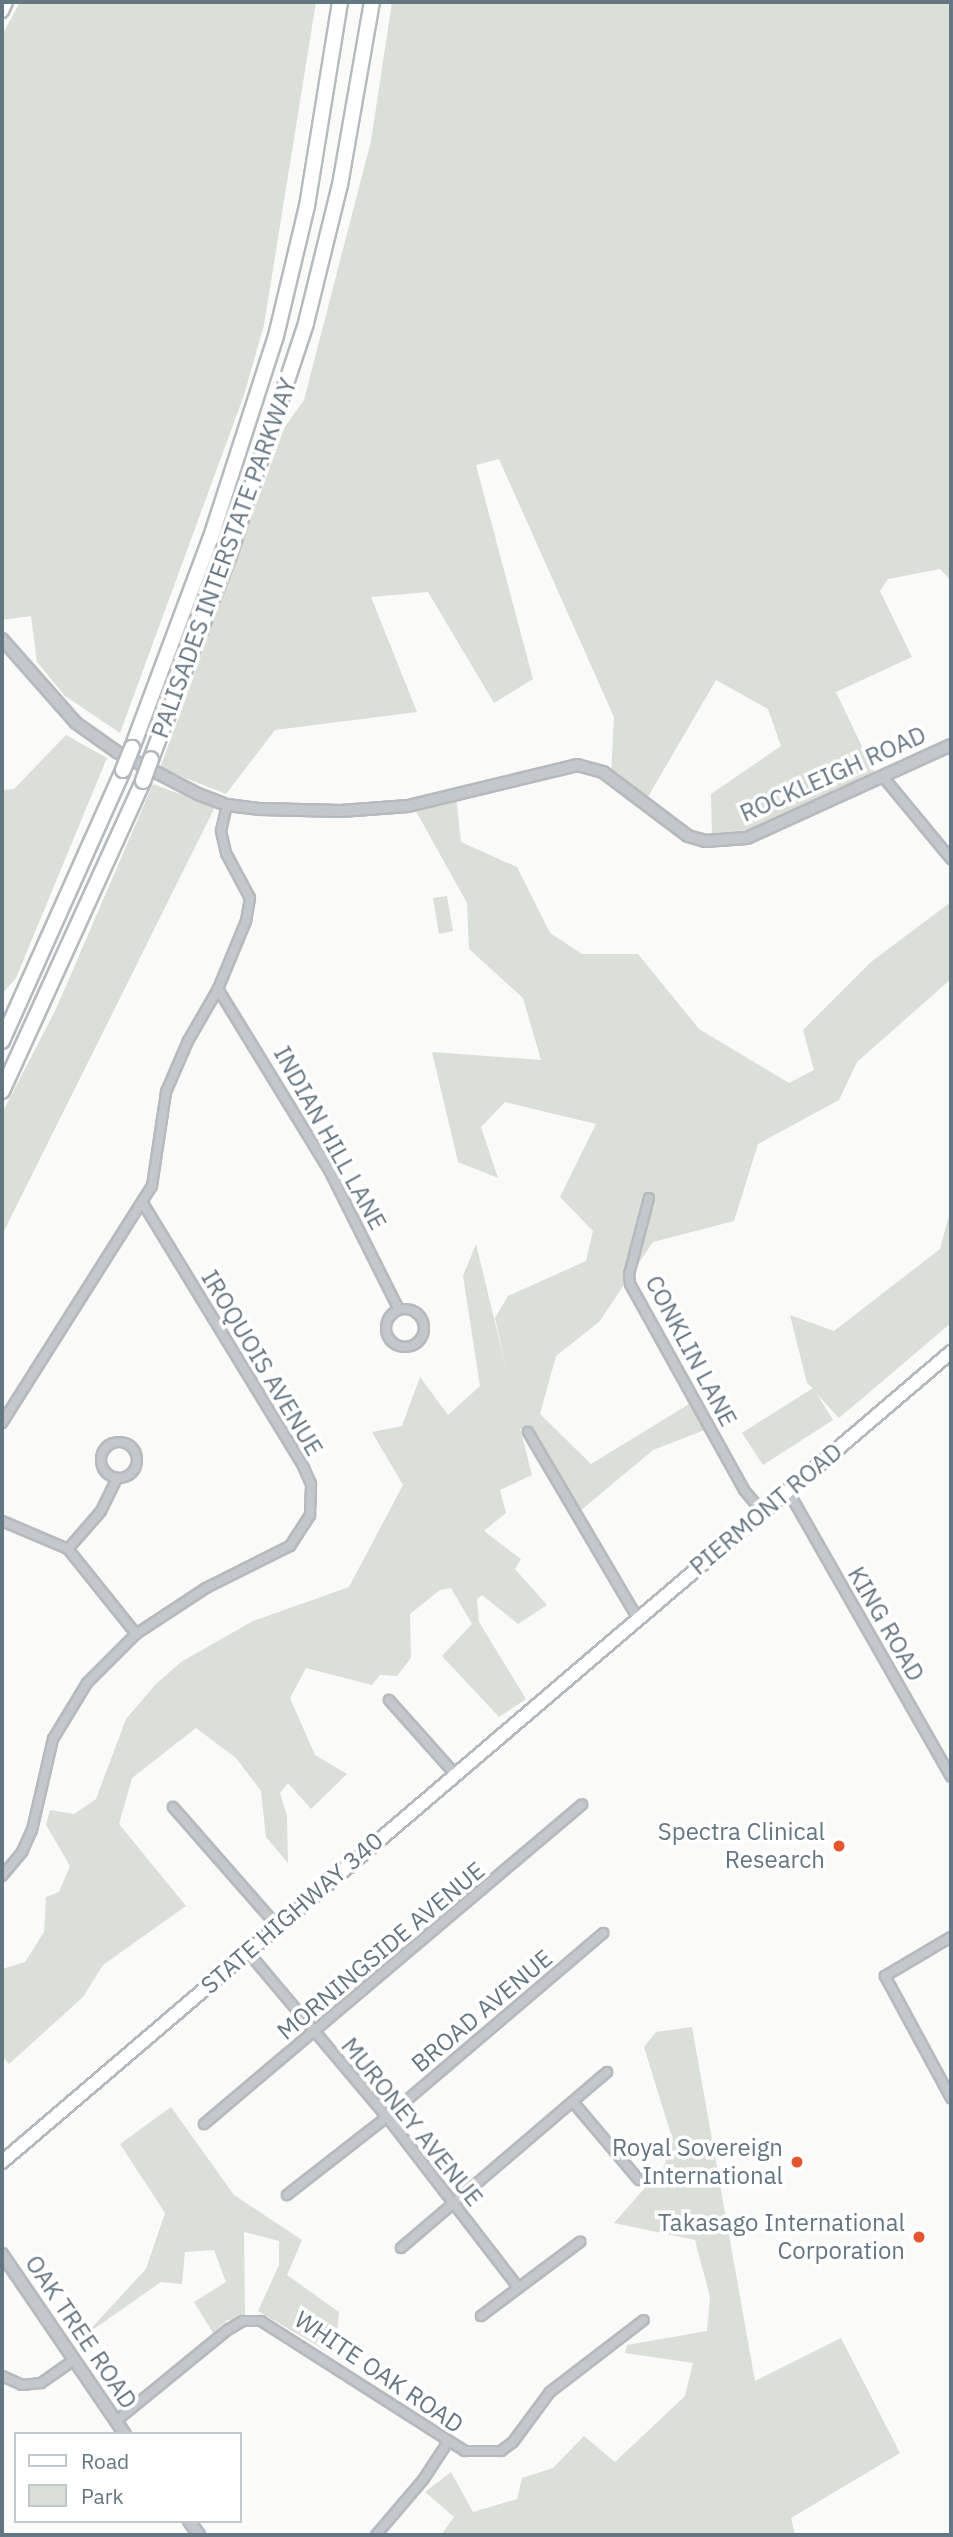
<!DOCTYPE html>
<style>
body{margin:0}
#map{position:relative;width:953px;height:2537px;overflow:hidden;background:#fafaf8;font-family:"IBM Plex Sans",sans-serif}
div>[style]{position:absolute}
.green>*{inset:0;background:#dadfd7}
.roads{filter:drop-shadow(2px 0 #b5babe) drop-shadow(-2px 0 #b5babe) drop-shadow(0 2px #b5babe) drop-shadow(0 -2px #b5babe)}
.minor>*{height:8px;margin:-4px;padding:0 4px;transform-origin:4px;border-radius:4px;background:#c3c8cc}
.minor>.ring{margin:-4px;padding:0;box-sizing:content-box;background:none;border:8px solid #c3c8cc;border-radius:50%}
.tertiary>*{height:10px;margin:-5px;padding:0 5px;transform-origin:5px;border-radius:5px;background:#c3c8cc}
.primary>*{height:12px;margin:-6px;padding:0 6px;transform-origin:6px;border-radius:6px;background:#fff}
.motorway>*{height:14px;margin:-7px;padding:0 7px;transform-origin:7px;border-radius:7px;background:#fff}
.bridges{filter:drop-shadow(2px 0 #b4b9bd) drop-shadow(-2px 0 #b4b9bd) drop-shadow(0 2px #b4b9bd) drop-shadow(0 -2px #b4b9bd)}
.motorway-bridge>*{height:14px;margin:-7px;padding:0 7px;transform-origin:7px;border-radius:7px;background:#fff}
.dots>*{width:19px;height:19px;translate:-50% -50%;box-sizing:border-box;border:4px solid #fff;border-radius:50%}
span{translate:-50% -50%;white-space:nowrap;text-align:center;line-height:1.15;-webkit-text-stroke:7px #fff;paint-order:stroke}
.street-label{font-size:24px;color:#657683}
.poi-label{font-size:24px;color:#657683}
.right{translate:-100% -50%;text-align:right}
.frame{position:absolute;inset:0;border:4px solid #657683;pointer-events:none}
.legend{position:absolute;left:14px;top:2432px;width:228px;height:91px;box-sizing:border-box;background:#fff;border:2px solid #c1c8cd;margin:0;padding:9px 12px;list-style:none;font-size:21px;color:#657683}
.legend li{display:flex;align-items:center;gap:14px;height:35px}
.legend b{width:35px;border:2px solid #c1c8cd}
</style>
<div id="map">
<div class="green">
<i style="clip-path:polygon(20px 2px,316px 2px,264px 325px,244px 395px,120px 733px,65px 696px,37px 662px,31px 616px,2px 620px,2px 35px)"></i>
<i style="clip-path:polygon(392px 2px,951px 2px,951px 581px,940px 569px,888px 579px,880px 591px,912px 657px,836px 692px,876px 776px,753px 835px,712px 838px,711px 794px,781px 746px,768px 709px,716px 680px,645px 802px,611px 774px,614px 717px,499px 459px,476px 465px,533px 679px,494px 703px,428px 592px,371px 597px,417px 712px,275px 730px,226px 794px,160px 768px,284px 428px,304px 400px,371px 141px)"></i>
<i style="clip-path:polygon(66px 735px,107px 758px,16px 978px,2px 994px,2px 790px,14px 789px)"></i>
<i style="clip-path:polygon(153px 784px,215px 807px,2px 1235px,2px 1113px,56px 1009px)"></i>
<i style="clip-path:polygon(456px 795px,461px 842px,517px 867px,550px 933px,582px 954px,638px 954px,699px 1029px,789px 1083px,814px 1070px,803px 1030px,871px 962px,951px 902px,951px 979px,857px 1062px,839px 1100px,758px 1144px,734px 1221px,653px 1242px,599px 1322px,556px 1356px,540px 1414px,591px 1464px,694px 1401px,710px 1428px,653px 1450px,579px 1512px,540px 1442px,520px 1428px,532px 1475px,500px 1490px,506px 1513px,484px 1531px,521px 1559px,515px 1569px,547px 1605px,518px 1624px,482px 1595px,477px 1599px,479px 1622px,526px 1699px,499px 1717px,442px 1656px,472px 1624px,451px 1588px,440px 1590px,410px 1614px,411px 1658px,397px 1676px,380px 1675px,372px 1685px,306px 1668px,290px 1698px,315px 1755px,347px 1774px,311px 1809px,288px 1783px,280px 1793px,287px 1816px,288px 1863px,266px 1837px,261px 1791px,236px 1758px,196px 1728px,132px 1778px,119px 1824px,186px 1906px,103px 1965px,83px 1997px,9px 2064px,2px 2056px,2px 1969px,25px 1962px,44px 1932px,46px 1897px,59px 1892px,70px 1866px,46px 1825px,50px 1810px,74px 1814px,96px 1799px,126px 1719px,156px 1684px,181px 1662px,253px 1621px,349px 1587px,403px 1485px,372px 1432px,402px 1426px,420px 1377px,448px 1415px,480px 1386px,463px 1276px,476px 1244px,507px 1372px,495px 1318px,508px 1296px,586px 1261px,593px 1231px,560px 1197px,596px 1124px,505px 1102px,481px 1127px,498px 1178px,458px 1162px,432px 1052px,541px 1060px,523px 998px,469px 949px,467px 903px,412px 804px)"></i>
<i style="clip-path:polygon(447px 896px,453px 931px,439px 934px,433px 898px)"></i>
<i style="clip-path:polygon(951px 1208px,951px 1323px,839px 1418px,817px 1394px,833px 1420px,763px 1465px,742px 1433px,813px 1388px,807px 1383px,790px 1315px,834px 1331px,940px 1249px)"></i>
<i style="clip-path:polygon(692px 2027px,755px 2381px,841px 2338px,900px 2453px,791px 2518px,795px 2535px,441px 2535px,454px 2517px,425px 2492px,451px 2472px,473px 2512px,517px 2499px,522px 2478px,553px 2468px,584px 2436px,615px 2462px,685px 2396px,693px 2363px,625px 2353px,627px 2345px,707px 2331px,710px 2297px,695px 2240px,614px 2223px,664px 2166px,673px 2141px,644px 2047px,656px 2032px)"></i>
<i style="clip-path:polygon(171px 2107px,234px 2195px,302px 2240px,287px 2275px,339px 2312px,335px 2356px,258px 2311px,279px 2265px,279px 2241px,244px 2232px,245px 2315px,226px 2321px,213px 2333px,194px 2302px,226px 2282px,214px 2250px,185px 2252px,182px 2284px,161px 2282px,84px 2336px,146px 2269px,165px 2213px,120px 2144px)"></i>
</div>
<div class="roads">
<div class="minor">
<i style="left:884px;top:778px;width:105px;rotate:50.4deg"></i>
<i style="left:218px;top:989px;width:215px;rotate:58.5deg"></i>
<i style="left:330px;top:1172px;width:154px;rotate:63.4deg"></i>
<i style="left:649px;top:1198px;width:79px;rotate:104.7deg"></i>
<i style="left:629px;top:1274px;width:10px;rotate:84deg"></i>
<i style="left:630px;top:1284px;width:235px;rotate:61deg"></i>
<i style="left:744px;top:1490px;width:30px;rotate:50deg"></i>
<i class="ring" style="left:386px;top:1309px;width:30px;height:30px"></i>
<i style="left:2px;top:1423px;width:280px;rotate:-57.7deg"></i>
<i style="left:152px;top:1186px;width:95px;rotate:-81.5deg"></i>
<i style="left:166px;top:1092px;width:56px;rotate:-66.7deg"></i>
<i style="left:188px;top:1041px;width:60px;rotate:-60deg"></i>
<i style="left:218px;top:989px;width:74px;rotate:-67.6deg"></i>
<i style="left:246px;top:921px;width:23px;rotate:-80deg"></i>
<i style="left:250px;top:898px;width:51px;rotate:-118.1deg"></i>
<i style="left:226px;top:853px;width:23px;rotate:-103deg"></i>
<i style="left:221px;top:831px;width:27px;rotate:-77deg"></i>
<i style="left:528px;top:1432px;width:215px;rotate:59.5deg"></i>
<i class="ring" style="left:101px;top:1442px;width:28px;height:28px"></i>
<i style="left:788px;top:1491px;width:329px;rotate:60.3deg"></i>
<i style="left:2px;top:1521px;width:72px;rotate:23deg"></i>
<i style="left:68px;top:1549px;width:109px;rotate:51.3deg"></i>
<i style="left:68px;top:1549px;width:50px;rotate:-49deg"></i>
<i style="left:101px;top:1511px;width:37px;rotate:-64deg"></i>
<i style="left:389px;top:1700px;width:98px;rotate:48.3deg"></i>
<i style="left:173px;top:1807px;width:158px;rotate:48.8deg"></i>
<i style="left:2px;top:1876px;width:31px;rotate:-50deg"></i>
<i style="left:22px;top:1852px;width:24px;rotate:-66deg"></i>
<i style="left:32px;top:1830px;width:93px;rotate:-77deg"></i>
<i style="left:53px;top:1739px;width:66px;rotate:-58.7deg"></i>
<i style="left:87px;top:1683px;width:69px;rotate:-45deg"></i>
<i style="left:136px;top:1634px;width:84px;rotate:-33.3deg"></i>
<i style="left:206px;top:1588px;width:94px;rotate:-26.6deg"></i>
<i style="left:290px;top:1546px;width:37px;rotate:-57deg"></i>
<i style="left:310px;top:1515px;width:31px;rotate:-88deg"></i>
<i style="left:311px;top:1484px;width:22px;rotate:-114deg"></i>
<i style="left:302px;top:1464px;width:305px;rotate:-121.4deg"></i>
<i style="left:951px;top:1937px;width:77px;rotate:149.4deg"></i>
<i style="left:885px;top:1976px;width:139px;rotate:61.6deg"></i>
<i style="left:247px;top:1951px;width:217px;rotate:49.9deg"></i>
<i style="left:387px;top:2117px;width:213px;rotate:52.4deg"></i>
<i style="left:573px;top:2102px;width:102px;rotate:49.8deg"></i>
<i style="left:204px;top:2124px;width:495px;rotate:-40.2deg"></i>
<i style="left:287px;top:2195px;width:127px;rotate:-38deg"></i>
<i style="left:387px;top:2117px;width:284px;rotate:-40.4deg"></i>
<i style="left:401px;top:2248px;width:271px;rotate:-40.5deg"></i>
<i style="left:481px;top:2316px;width:124px;rotate:-36.8deg"></i>
<i style="left:2px;top:2376px;width:22px;rotate:24deg"></i>
<i style="left:22px;top:2385px;width:19px;rotate:-6deg"></i>
<i style="left:41px;top:2383px;width:40px;rotate:-34.9deg"></i>
<i style="left:116px;top:2421px;width:146px;rotate:-39.2deg"></i>
<i style="left:229px;top:2329px;width:16px;rotate:-30deg"></i>
<i style="left:243px;top:2321px;width:18px"></i>
<i style="left:261px;top:2321px;width:242px;rotate:32.5deg"></i>
<i style="left:465px;top:2451px;width:36px"></i>
<i style="left:501px;top:2451px;width:15px;rotate:-37deg"></i>
<i style="left:513px;top:2442px;width:62px;rotate:-53.5deg"></i>
<i style="left:550px;top:2392px;width:118px;rotate:-37.5deg"></i>
<i style="left:376px;top:2535px;width:72px;rotate:-49.5deg"></i>
<i style="left:423px;top:2480px;width:45px;rotate:-56.7deg"></i>
</div>
<div class="tertiary">
<i style="left:2px;top:639px;width:112px;rotate:48.6deg"></i>
<i style="left:76px;top:723px;width:50px;rotate:35.3deg"></i>
<i style="left:117px;top:752px;width:91px;rotate:27.4deg"></i>
<i style="left:198px;top:794px;width:31px;rotate:21deg"></i>
<i style="left:227px;top:805px;width:34px;rotate:7deg"></i>
<i style="left:261px;top:809px;width:80px;rotate:1.4deg"></i>
<i style="left:341px;top:811px;width:67px;rotate:-4.3deg"></i>
<i style="left:408px;top:806px;width:174px;rotate:-13.6deg"></i>
<i style="left:577px;top:765px;width:27px;rotate:15deg"></i>
<i style="left:603px;top:772px;width:106px;rotate:37deg"></i>
<i style="left:688px;top:836px;width:18px;rotate:16deg"></i>
<i style="left:705px;top:841px;width:42px;rotate:-4.1deg"></i>
<i style="left:747px;top:838px;width:224px;rotate:-24.5deg"></i>
<i style="left:2px;top:2254px;width:218px;rotate:55.7deg"></i>
<i style="left:189px;top:2521px;width:17px;rotate:54deg"></i>
</div>
<div class="primary">
<i style="left:2px;top:11px;width:10px;rotate:-66deg"></i>
<i style="left:2px;top:2162px;width:1248px;rotate:-40.48deg"></i>
</div>
<div class="motorway">
<i style="left:132px;top:748px;width:225px;rotate:-69.5deg"></i>
<i style="left:211px;top:537px;width:211px;rotate:-72.1deg"></i>
<i style="left:276px;top:336px;width:134px;rotate:-76.6deg"></i>
<i style="left:307px;top:206px;width:207px;rotate:-80.8deg"></i>
<i style="left:151px;top:759px;width:218px;rotate:-69.1deg"></i>
<i style="left:229px;top:555px;width:244px;rotate:-71.6deg"></i>
<i style="left:306px;top:323px;width:142px;rotate:-76.2deg"></i>
<i style="left:340px;top:185px;width:186px;rotate:-80.1deg"></i>
<i style="left:2px;top:1041px;width:297px;rotate:-65.9deg"></i>
<i style="left:2px;top:1091px;width:341px;rotate:-65.5deg"></i>
</div>
</div>
<div class="bridges">
<div class="motorway-bridge">
<i style="left:123px;top:770px;width:24px;rotate:-68deg"></i>
<i style="left:143px;top:781px;width:23px;rotate:-70deg"></i>
</div>
</div>
<div class="dots">
<i style="left:839px;top:1846px;background:#e4572e"></i>
<i style="left:797px;top:2162px;background:#e4572e"></i>
<i style="left:919px;top:2237px;background:#e4572e"></i>
</div>
<div class="street-label">
<span style="left:224px;top:558px;rotate:-70deg">PALISADES INTERSTATE PARKWAY</span>
<span style="left:833px;top:774px;rotate:-24deg">ROCKLEIGH ROAD</span>
<span style="left:330px;top:1138px;rotate:61deg">INDIAN HILL LANE</span>
<span style="left:691px;top:1351px;rotate:62deg">CONKLIN LANE</span>
<span style="left:262px;top:1363px;rotate:59deg">IROQUOIS AVENUE</span>
<span style="left:766px;top:1509px;rotate:-40deg">PIERMONT ROAD</span>
<span style="left:886px;top:1624px;rotate:60deg">KING ROAD</span>
<span style="left:292px;top:1913px;rotate:-41deg">STATE HIGHWAY 340</span>
<span style="left:381px;top:1951px;rotate:-40deg">MORNINGSIDE AVENUE</span>
<span style="left:482px;top:2011px;rotate:-40deg">BROAD AVENUE</span>
<span style="left:412px;top:2122px;rotate:51deg">MURONEY AVENUE</span>
<span style="left:81px;top:2332px;rotate:56deg">OAK TREE ROAD</span>
<span style="left:379px;top:2372px;rotate:34deg">WHITE OAK ROAD</span>
</div>
<div class="poi-label">
<span class="right" style="left:825px;top:1846px">Spectra Clinical<br>Research</span>
<span class="right" style="left:783px;top:2162px">Royal Sovereign<br>International</span>
<span class="right" style="left:905px;top:2237px">Takasago International<br>Corporation</span>
</div>
<div class="frame"></div>
<ul class="legend">
<li><b style="height:9px;background:#fff"></b>Road</li>
<li><b style="height:19px;background:#dadfd7"></b>Park</li>
</ul>
</div>
